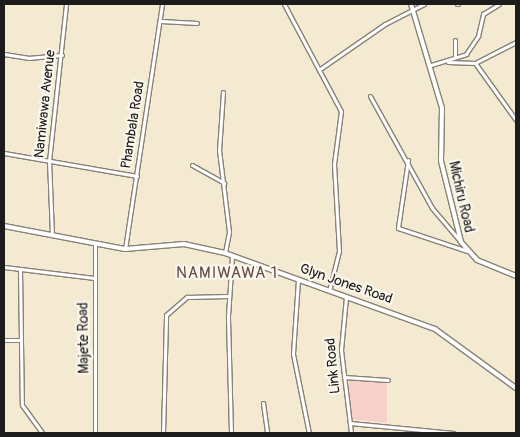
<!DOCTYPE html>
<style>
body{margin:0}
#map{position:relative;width:520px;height:437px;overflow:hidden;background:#f4e9d1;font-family:Pangolin,sans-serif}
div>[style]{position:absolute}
.built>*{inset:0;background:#f7d0ca}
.roads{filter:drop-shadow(1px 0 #888276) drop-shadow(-1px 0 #888276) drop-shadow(0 1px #888276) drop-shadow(0 -1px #888276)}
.minor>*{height:3px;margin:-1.5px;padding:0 1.5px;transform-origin:1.5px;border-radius:1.5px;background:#fff}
.tertiary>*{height:4px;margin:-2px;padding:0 2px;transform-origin:2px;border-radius:2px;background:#fff}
span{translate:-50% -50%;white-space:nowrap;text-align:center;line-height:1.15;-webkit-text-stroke:4.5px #fbf7ec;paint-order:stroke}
.street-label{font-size:14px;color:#1c1c1c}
.quarter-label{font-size:16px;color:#654d4c;letter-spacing:1px}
.frame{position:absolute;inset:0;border:5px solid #1c1c1c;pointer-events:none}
</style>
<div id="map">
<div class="built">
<i style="clip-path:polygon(349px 380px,387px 381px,387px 423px,351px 419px)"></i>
</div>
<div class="roads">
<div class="minor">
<i style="left:284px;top:4px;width:121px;rotate:62deg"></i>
<i style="left:341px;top:111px;width:53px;rotate:97.5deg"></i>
<i style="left:334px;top:164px;width:87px;rotate:86.7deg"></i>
<i style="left:339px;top:251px;width:41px;rotate:104deg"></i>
<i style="left:457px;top:4px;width:1px"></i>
<i style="left:161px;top:21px;width:36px;rotate:3deg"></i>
<i style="left:4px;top:54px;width:24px;rotate:9deg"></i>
<i style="left:28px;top:58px;width:34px;rotate:-5deg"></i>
<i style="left:455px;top:56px;width:16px;rotate:-90deg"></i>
<i style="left:448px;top:62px;width:27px;rotate:2deg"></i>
<i style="left:475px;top:63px;width:46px;rotate:-27.1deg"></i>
<i style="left:475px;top:63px;width:70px;rotate:54.3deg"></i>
<i style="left:431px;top:65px;width:37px;rotate:-17deg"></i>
<i style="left:466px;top:54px;width:22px;rotate:-56deg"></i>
<i style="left:478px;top:36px;width:23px;rotate:-77deg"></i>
<i style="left:483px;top:14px;width:19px;rotate:-32deg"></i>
<i style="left:320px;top:69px;width:79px;rotate:-34.7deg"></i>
<i style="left:385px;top:24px;width:44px;rotate:-27.1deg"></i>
<i style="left:223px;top:92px;width:58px;rotate:93.9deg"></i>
<i style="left:219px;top:150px;width:83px;rotate:83deg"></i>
<i style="left:229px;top:232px;width:21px;rotate:101deg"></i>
<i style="left:370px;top:96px;width:128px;rotate:61deg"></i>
<i style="left:432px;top:208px;width:45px;rotate:49.5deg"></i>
<i style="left:4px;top:153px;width:135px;rotate:9.8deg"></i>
<i style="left:408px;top:160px;width:69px;rotate:98.4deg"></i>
<i style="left:398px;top:228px;width:73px;rotate:18.4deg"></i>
<i style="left:192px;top:165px;width:37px;rotate:29deg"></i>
<i style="left:52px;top:235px;width:74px;rotate:-92.3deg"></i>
<i style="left:49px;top:161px;width:158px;rotate:-83.8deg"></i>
<i style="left:125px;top:249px;width:248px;rotate:-81.4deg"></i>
<i style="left:4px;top:267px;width:91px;rotate:7deg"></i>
<i style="left:20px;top:270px;width:135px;rotate:89.2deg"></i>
<i style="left:22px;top:405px;width:34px;rotate:54deg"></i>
<i style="left:298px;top:280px;width:74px;rotate:93.9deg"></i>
<i style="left:293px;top:354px;width:81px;rotate:78.6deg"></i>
<i style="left:346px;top:297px;width:53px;rotate:95.4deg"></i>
<i style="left:341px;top:350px;width:84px;rotate:83.1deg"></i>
<i style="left:4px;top:340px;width:16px"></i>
<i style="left:344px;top:377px;width:44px;rotate:3.9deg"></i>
<i style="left:263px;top:403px;width:30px;rotate:82deg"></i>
<i style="left:350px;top:423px;width:104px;rotate:5.5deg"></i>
<i style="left:95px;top:433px;width:190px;rotate:-90deg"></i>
<i style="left:163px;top:433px;width:118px;rotate:-88.5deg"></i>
<i style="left:166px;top:315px;width:28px;rotate:-41deg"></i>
<i style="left:187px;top:297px;width:41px;rotate:-1.4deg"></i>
<i style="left:231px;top:433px;width:117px;rotate:-91.5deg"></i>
<i style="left:228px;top:316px;width:60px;rotate:-86.2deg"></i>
</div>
<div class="tertiary">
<i style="left:411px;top:4px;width:109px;rotate:73.4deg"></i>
<i style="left:442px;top:108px;width:53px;rotate:91.1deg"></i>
<i style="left:441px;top:161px;width:83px;rotate:76.1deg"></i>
<i style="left:461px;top:242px;width:24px;rotate:48deg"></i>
<i style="left:477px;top:260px;width:42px;rotate:22.3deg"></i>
<i style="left:4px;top:226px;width:123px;rotate:10.8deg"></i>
<i style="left:125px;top:249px;width:59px;rotate:-4.8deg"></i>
<i style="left:184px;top:244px;width:42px;rotate:12.4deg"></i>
<i style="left:225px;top:253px;width:223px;rotate:19.9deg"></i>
<i style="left:435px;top:329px;width:100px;rotate:36.1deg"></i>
</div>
</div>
<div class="street-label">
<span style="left:45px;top:104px;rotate:-84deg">Namiwawa Avenue</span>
<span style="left:133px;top:125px;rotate:-81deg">Phambala Road</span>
<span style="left:461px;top:197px;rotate:77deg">Michiru Road</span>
<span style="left:346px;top:284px;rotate:19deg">Glyn Jones Road</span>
<span style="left:84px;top:338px;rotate:-91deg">Majete Road</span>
<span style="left:333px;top:366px;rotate:-95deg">Link Road</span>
</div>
<div class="quarter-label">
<span style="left:227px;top:273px">NAMIWAWA 1</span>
</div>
<div class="frame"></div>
</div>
